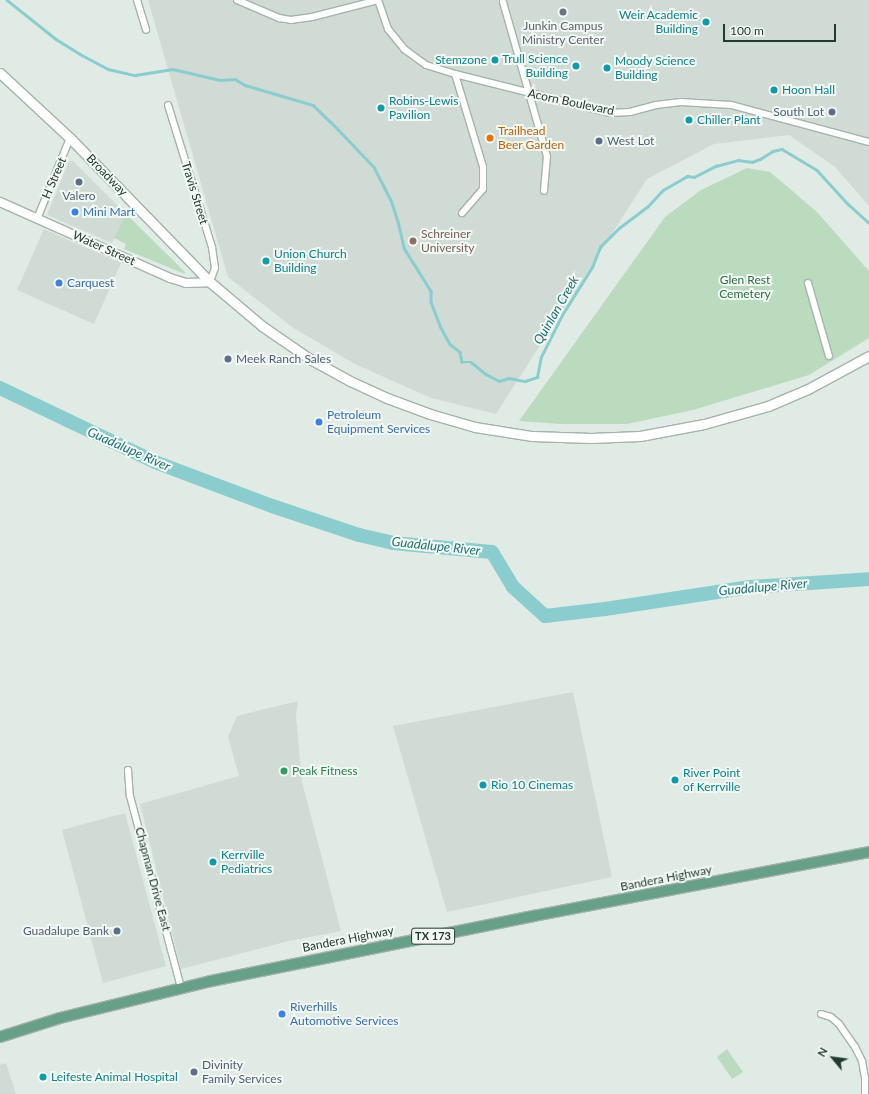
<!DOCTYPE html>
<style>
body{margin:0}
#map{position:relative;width:869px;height:1094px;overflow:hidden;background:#e1ebe5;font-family:Lato,sans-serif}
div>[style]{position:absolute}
.built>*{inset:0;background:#cfdbd4}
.green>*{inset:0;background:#bbdbbf}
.stream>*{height:2.5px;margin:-1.25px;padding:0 1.25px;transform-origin:1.25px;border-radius:1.25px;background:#8bcdce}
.river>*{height:14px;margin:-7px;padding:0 7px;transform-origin:7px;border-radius:7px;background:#8bcdce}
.roads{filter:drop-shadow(1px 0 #a4b3ab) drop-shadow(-1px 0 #a4b3ab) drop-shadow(0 1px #a4b3ab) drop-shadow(0 -1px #a4b3ab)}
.minor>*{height:6px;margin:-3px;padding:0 3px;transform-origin:3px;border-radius:3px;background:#fff}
.tertiary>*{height:8px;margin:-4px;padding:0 4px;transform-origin:4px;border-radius:4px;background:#fff}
.secondary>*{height:9px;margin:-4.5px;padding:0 4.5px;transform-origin:4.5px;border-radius:4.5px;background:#fff}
.primary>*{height:10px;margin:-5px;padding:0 5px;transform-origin:5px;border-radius:5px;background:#689f89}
.dots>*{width:11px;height:11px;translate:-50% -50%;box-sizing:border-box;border:2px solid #f2f8f4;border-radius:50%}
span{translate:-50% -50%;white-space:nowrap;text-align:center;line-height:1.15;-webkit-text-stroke:4px #f2f8f4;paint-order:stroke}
.shield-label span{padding:1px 3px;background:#f2f8f4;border:1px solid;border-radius:3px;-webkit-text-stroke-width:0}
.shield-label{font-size:11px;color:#223b31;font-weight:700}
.culture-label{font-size:12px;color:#0d838f}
.right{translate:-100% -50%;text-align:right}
.left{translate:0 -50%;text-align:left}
.worship-label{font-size:12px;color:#5b616d}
.street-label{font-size:12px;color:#223b31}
.service-label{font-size:12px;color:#4e5e75}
.food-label{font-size:12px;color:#c56008}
.shop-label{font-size:12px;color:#366cbe}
.education-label{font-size:12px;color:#785e54}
.park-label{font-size:12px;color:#2e703e}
.leisure-label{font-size:12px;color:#27864d}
.water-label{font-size:13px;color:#1f7274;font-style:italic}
.north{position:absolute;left:813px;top:1038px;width:40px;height:40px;-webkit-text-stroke:3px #f2f8f4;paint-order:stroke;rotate:299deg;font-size:11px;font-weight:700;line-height:16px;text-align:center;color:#223b31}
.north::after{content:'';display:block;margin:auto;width:14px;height:18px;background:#223b31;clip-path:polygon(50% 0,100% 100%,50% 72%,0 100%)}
.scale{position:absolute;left:723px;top:24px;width:113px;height:18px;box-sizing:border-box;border:2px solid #223b31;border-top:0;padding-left:5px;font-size:12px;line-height:14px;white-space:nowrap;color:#223b31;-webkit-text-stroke:3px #f2f8f4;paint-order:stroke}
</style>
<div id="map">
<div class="built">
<i style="clip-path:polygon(148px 0,869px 0,869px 206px,835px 167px,789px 135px,714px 144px,647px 179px,496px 414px,431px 398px,355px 364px,292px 327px,228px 277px)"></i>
<i style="clip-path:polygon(69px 161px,73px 161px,126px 214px,112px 243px,47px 215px)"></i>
<i style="clip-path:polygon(44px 229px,121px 263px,94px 324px,17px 290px)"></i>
<i style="clip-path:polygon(573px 692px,612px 877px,447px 912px,393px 726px)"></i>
<i style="clip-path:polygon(298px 701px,296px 716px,302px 782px,341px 931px,289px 941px,181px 969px,140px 804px,239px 776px,228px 737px,237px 716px)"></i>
<i style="clip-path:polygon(125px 813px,166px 966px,103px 983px,62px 830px)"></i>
<i style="clip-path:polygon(6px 1063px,16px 1094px,0 1094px,0 1065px)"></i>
</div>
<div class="green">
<i style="clip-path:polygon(747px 168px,770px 172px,817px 212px,869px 271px,869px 338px,809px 375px,693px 410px,627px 424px,560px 424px,519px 421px,665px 217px,701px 190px)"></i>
<i style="clip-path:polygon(126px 214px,185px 272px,185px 274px,124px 249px,126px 244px,114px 238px)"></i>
<i style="clip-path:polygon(727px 1049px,743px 1072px,732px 1079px,717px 1057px)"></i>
</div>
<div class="stream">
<i style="left:7px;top:0;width:63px;rotate:38.5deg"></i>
<i style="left:56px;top:39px;width:28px;rotate:32deg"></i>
<i style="left:80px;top:54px;width:32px;rotate:28deg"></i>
<i style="left:108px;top:69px;width:28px;rotate:13deg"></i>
<i style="left:135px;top:75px;width:38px;rotate:-9deg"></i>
<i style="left:173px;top:69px;width:48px;rotate:13.2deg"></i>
<i style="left:220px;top:80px;width:15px;rotate:-4deg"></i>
<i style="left:235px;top:79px;width:12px;rotate:31deg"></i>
<i style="left:245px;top:85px;width:71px;rotate:16.4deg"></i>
<i style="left:313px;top:105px;width:29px;rotate:44deg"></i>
<i style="left:334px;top:125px;width:58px;rotate:46.4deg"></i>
<i style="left:374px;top:167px;width:37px;rotate:63deg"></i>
<i style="left:391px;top:200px;width:22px;rotate:72deg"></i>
<i style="left:398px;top:221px;width:28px;rotate:77deg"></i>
<i style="left:404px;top:248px;width:51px;rotate:57.9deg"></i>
<i style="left:431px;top:291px;width:11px;rotate:90deg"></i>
<i style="left:431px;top:302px;width:26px;rotate:69deg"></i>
<i style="left:440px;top:326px;width:21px;rotate:61deg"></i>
<i style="left:450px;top:344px;width:13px;rotate:39deg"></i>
<i style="left:460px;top:352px;width:10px;rotate:79deg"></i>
<i style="left:462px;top:362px;width:9px"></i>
<i style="left:471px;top:362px;width:19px;rotate:39deg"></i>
<i style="left:486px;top:374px;width:15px;rotate:28deg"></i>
<i style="left:499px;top:381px;width:10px;rotate:-17deg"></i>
<i style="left:509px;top:378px;width:16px;rotate:11deg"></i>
<i style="left:525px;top:381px;width:13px;rotate:-18deg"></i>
<i style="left:537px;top:377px;width:20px;rotate:-79deg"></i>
<i style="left:541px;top:357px;width:47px;rotate:-63.4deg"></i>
<i style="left:562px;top:315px;width:57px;rotate:-58deg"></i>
<i style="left:592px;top:267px;width:22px;rotate:-68deg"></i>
<i style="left:600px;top:247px;width:27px;rotate:-45deg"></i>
<i style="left:619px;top:228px;width:36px;rotate:-37deg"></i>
<i style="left:648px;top:206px;width:22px;rotate:-47deg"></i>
<i style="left:663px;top:190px;width:28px;rotate:-30deg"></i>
<i style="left:687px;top:176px;width:7px;rotate:8deg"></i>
<i style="left:694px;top:177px;width:25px;rotate:-27deg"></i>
<i style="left:716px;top:166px;width:23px;rotate:-15deg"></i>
<i style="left:738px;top:160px;width:14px;rotate:8deg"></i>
<i style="left:752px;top:162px;width:9px;rotate:-21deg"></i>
<i style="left:760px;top:159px;width:15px;rotate:-32deg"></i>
<i style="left:773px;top:151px;width:9px;rotate:-13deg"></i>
<i style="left:782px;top:149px;width:41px;rotate:31deg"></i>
<i style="left:817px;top:170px;width:45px;rotate:47.7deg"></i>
<i style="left:847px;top:203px;width:30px;rotate:42deg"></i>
</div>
<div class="river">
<i style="left:0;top:388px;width:172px;rotate:25.5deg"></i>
<i style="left:155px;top:462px;width:125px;rotate:20.6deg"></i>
<i style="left:272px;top:506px;width:92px;rotate:18.4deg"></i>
<i style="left:359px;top:535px;width:35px;rotate:13deg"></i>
<i style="left:393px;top:543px;width:99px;rotate:5.2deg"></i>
<i style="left:492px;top:552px;width:41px;rotate:59deg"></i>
<i style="left:513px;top:587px;width:43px;rotate:42.2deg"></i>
<i style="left:545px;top:616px;width:60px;rotate:-6.7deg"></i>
<i style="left:605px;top:609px;width:147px;rotate:-8.6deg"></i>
<i style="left:750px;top:587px;width:119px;rotate:-3.8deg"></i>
</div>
<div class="roads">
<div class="minor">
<i style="left:137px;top:0;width:31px;rotate:73deg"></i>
<i style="left:237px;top:0;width:46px;rotate:23.2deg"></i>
<i style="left:279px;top:18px;width:12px;rotate:9deg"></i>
<i style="left:291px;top:20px;width:21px;rotate:-8deg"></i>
<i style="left:312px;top:17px;width:68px;rotate:-14.4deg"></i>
<i style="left:378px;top:0;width:31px;rotate:71deg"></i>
<i style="left:388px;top:29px;width:26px;rotate:51deg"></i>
<i style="left:404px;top:49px;width:27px;rotate:36deg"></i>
<i style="left:426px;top:65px;width:30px;rotate:17deg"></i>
<i style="left:455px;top:74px;width:160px;rotate:14.1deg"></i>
<i style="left:610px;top:113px;width:20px;rotate:-3deg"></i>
<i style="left:630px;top:112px;width:27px;rotate:-15deg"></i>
<i style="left:656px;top:105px;width:25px;rotate:-7deg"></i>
<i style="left:681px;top:102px;width:50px;rotate:3.4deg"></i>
<i style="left:731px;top:105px;width:143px;rotate:15deg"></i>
<i style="left:503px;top:2px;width:160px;rotate:74.1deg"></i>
<i style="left:547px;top:156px;width:35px;rotate:95deg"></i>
<i style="left:455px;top:74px;width:97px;rotate:73.2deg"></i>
<i style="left:483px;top:167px;width:22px;rotate:90deg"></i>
<i style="left:483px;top:189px;width:32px;rotate:131deg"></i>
<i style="left:168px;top:105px;width:149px;rotate:72.8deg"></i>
<i style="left:212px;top:247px;width:21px;rotate:82deg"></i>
<i style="left:215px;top:268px;width:15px;rotate:110deg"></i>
<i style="left:37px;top:219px;width:87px;rotate:-67.8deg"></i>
<i style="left:808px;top:283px;width:76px;rotate:74deg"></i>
<i style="left:128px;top:770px;width:26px;rotate:86deg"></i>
<i style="left:130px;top:796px;width:199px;rotate:75.1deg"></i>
<i style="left:821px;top:1014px;width:10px;rotate:17deg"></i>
<i style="left:831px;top:1017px;width:11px;rotate:41deg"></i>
<i style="left:839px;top:1024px;width:28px;rotate:55deg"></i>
<i style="left:855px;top:1047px;width:16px;rotate:63deg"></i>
<i style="left:862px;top:1061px;width:17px;rotate:80deg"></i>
<i style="left:865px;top:1078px;width:16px;rotate:90deg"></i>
</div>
<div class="tertiary">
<i style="left:0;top:202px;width:186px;rotate:24.1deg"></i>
<i style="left:170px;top:278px;width:17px;rotate:17deg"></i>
<i style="left:186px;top:283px;width:24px;rotate:-2deg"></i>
</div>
<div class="secondary">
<i style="left:0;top:73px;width:96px;rotate:42.9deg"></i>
<i style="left:70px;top:138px;width:201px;rotate:45.8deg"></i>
<i style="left:210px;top:282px;width:68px;rotate:40.2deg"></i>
<i style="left:262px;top:326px;width:58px;rotate:34.5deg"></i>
<i style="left:310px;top:359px;width:46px;rotate:28.8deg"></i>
<i style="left:350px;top:381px;width:41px;rotate:24.7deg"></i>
<i style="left:387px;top:398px;width:46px;rotate:20.4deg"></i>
<i style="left:430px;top:414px;width:47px;rotate:16.1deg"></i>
<i style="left:475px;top:427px;width:58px;rotate:9deg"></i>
<i style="left:532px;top:436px;width:59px;rotate:1.9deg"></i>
<i style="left:591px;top:438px;width:49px;rotate:-2.3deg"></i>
<i style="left:640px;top:436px;width:65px;rotate:-10.6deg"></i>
<i style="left:704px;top:424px;width:66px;rotate:-15.7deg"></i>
<i style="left:768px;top:406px;width:43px;rotate:-23deg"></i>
<i style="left:808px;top:389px;width:69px;rotate:-28.4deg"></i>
</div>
<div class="primary">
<i style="left:0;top:1037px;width:63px;rotate:-17.6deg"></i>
<i style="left:60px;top:1018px;width:155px;rotate:-13.8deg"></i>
<i style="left:211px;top:981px;width:329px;rotate:-11.4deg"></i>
<i style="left:534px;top:916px;width:341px;rotate:-10.8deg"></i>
</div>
</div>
<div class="dots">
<i style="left:563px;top:12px;background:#6b7280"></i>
<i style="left:706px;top:22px;background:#0f9aa8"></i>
<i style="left:495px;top:60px;background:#0f9aa8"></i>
<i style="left:576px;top:66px;background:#0f9aa8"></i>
<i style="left:607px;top:68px;background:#0f9aa8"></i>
<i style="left:774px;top:90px;background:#0f9aa8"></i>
<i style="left:381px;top:108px;background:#0f9aa8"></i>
<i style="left:832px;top:112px;background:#5c6f8a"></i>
<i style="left:689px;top:120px;background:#0f9aa8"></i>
<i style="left:490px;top:138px;background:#e8710a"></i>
<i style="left:599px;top:141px;background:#5c6f8a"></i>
<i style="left:79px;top:182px;background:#5c6f8a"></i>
<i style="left:75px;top:212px;background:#3f7fe0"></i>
<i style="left:413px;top:241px;background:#8d6e63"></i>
<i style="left:266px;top:261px;background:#0f9aa8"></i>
<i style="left:59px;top:283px;background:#3f7fe0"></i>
<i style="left:228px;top:359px;background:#5c6f8a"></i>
<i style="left:319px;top:422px;background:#3f7fe0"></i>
<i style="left:284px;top:771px;background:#2e9e5b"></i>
<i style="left:675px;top:780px;background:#0f9aa8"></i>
<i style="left:483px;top:785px;background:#0f9aa8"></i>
<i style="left:213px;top:862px;background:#0f9aa8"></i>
<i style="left:117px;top:931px;background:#5c6f8a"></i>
<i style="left:282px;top:1014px;background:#3f7fe0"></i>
<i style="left:194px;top:1072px;background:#5c6f8a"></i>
<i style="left:43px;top:1077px;background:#0f9aa8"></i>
</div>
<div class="shield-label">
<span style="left:433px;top:936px">TX 173</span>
</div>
<div class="culture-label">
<span class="right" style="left:698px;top:22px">Weir Academic<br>Building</span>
<span class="right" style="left:568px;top:66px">Trull Science<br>Building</span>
<span class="right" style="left:487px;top:60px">Stemzone</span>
<span class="left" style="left:615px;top:68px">Moody Science<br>Building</span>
<span class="left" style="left:782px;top:90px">Hoon Hall</span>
<span class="left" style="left:389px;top:108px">Robins-Lewis<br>Pavilion</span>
<span class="left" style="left:697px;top:120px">Chiller Plant</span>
<span class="left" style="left:274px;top:261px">Union Church<br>Building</span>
<span class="left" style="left:683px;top:780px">River Point<br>of Kerrville</span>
<span class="left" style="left:491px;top:785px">Rio 10 Cinemas</span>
<span class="left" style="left:221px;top:862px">Kerrville<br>Pediatrics</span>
<span class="left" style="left:51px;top:1077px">Leifeste Animal Hospital</span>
</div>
<div class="worship-label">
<span style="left:563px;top:33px">Junkin Campus<br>Ministry Center</span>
</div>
<div class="street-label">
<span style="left:571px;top:102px;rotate:12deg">Acorn Boulevard</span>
<span style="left:107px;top:175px;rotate:46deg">Broadway</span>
<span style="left:54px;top:178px;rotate:-67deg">H Street</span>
<span style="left:195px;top:193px;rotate:73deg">Travis Street</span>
<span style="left:104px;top:248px;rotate:24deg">Water Street</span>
<span style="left:666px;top:878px;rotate:-11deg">Bandera Highway</span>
<span style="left:153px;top:879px;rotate:75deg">Chapman Drive East</span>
<span style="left:348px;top:939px;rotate:-11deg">Bandera Highway</span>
</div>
<div class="service-label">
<span class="right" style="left:824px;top:112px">South Lot</span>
<span class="left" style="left:607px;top:141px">West Lot</span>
<span style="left:79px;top:196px">Valero</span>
<span class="left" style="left:236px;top:359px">Meek Ranch Sales</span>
<span class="right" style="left:109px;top:931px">Guadalupe Bank</span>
<span class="left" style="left:202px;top:1072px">Divinity<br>Family Services</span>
</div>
<div class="food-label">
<span class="left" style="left:498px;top:138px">Trailhead<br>Beer Garden</span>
</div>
<div class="shop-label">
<span class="left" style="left:83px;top:212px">Mini Mart</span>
<span class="left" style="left:67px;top:283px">Carquest</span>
<span class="left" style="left:327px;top:422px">Petroleum<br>Equipment Services</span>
<span class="left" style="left:290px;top:1014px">Riverhills<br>Automotive Services</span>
</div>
<div class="education-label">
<span class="left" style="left:421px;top:241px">Schreiner<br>University</span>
</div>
<div class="park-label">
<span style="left:745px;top:287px">Glen Rest<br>Cemetery</span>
</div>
<div class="leisure-label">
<span class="left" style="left:292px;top:771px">Peak Fitness</span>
</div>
<div class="water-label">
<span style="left:556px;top:310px;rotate:-60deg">Quinlan Creek</span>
<span style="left:129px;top:449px;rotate:24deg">Guadalupe River</span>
<span style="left:436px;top:546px;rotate:6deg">Guadalupe River</span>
<span style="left:763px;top:587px;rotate:-5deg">Guadalupe River</span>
</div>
<div class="north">N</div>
<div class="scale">100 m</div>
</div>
